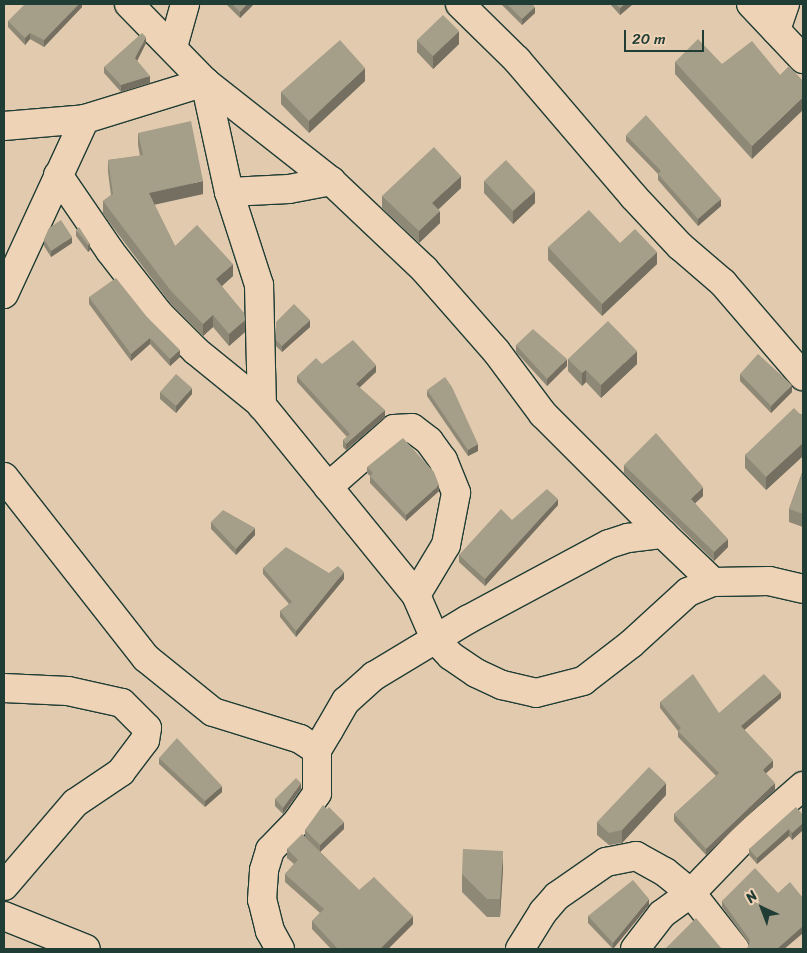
<!DOCTYPE html>
<style>
body{margin:0}
#map{position:relative;width:807px;height:953px;overflow:hidden;background:#e2caae;font-family:Sriracha,sans-serif}
div>[style]{position:absolute}
.roads{filter:drop-shadow(1px 0 #1f3d34) drop-shadow(-1px 0 #1f3d34) drop-shadow(0 1px #1f3d34) drop-shadow(0 -1px #1f3d34)}
.minor>*{height:28px;margin:-14px;padding:0 14px;transform-origin:14px;border-radius:14px;background:#efd3b6}
.wall>*{inset:0;background:#8e8876}
.shaded-wall>*{inset:0;background:#746f60}
.building>*{inset:0;background:#a59e89}
span{translate:-50% -50%;white-space:nowrap;text-align:center;line-height:1.15;-webkit-text-stroke:5px #efd3b6;paint-order:stroke}
.frame{position:absolute;inset:0;border:5px solid #1f3d34;pointer-events:none}
.north{position:absolute;left:737px;top:883px;width:50px;height:50px;-webkit-text-stroke:4px #efd3b6;paint-order:stroke;rotate:317deg;font-size:14px;font-weight:700;line-height:20px;text-align:center;color:#1f3d34}
.north::after{content:'';display:block;margin:auto;width:18px;height:22px;background:#1f3d34;clip-path:polygon(50% 0,100% 100%,50% 72%,0 100%)}
.scale{position:absolute;left:624px;top:30px;width:80px;height:22px;box-sizing:border-box;border:2px solid #1f3d34;border-top:0;padding-left:6px;font-size:15px;line-height:18px;white-space:nowrap;color:#1f3d34;-webkit-text-stroke:4px #efd3b6;paint-order:stroke}
</style>
<div id="map">
<div class="roads">
<div class="minor">
<i style="left:129px;top:4px;width:109px;rotate:45.7deg"></i>
<i style="left:205px;top:82px;width:160px;rotate:38.2deg"></i>
<i style="left:460px;top:4px;width:80px;rotate:44.5deg"></i>
<i style="left:517px;top:60px;width:179px;rotate:49.5deg"></i>
<i style="left:633px;top:196px;width:69px;rotate:46.8deg"></i>
<i style="left:680px;top:246px;width:57px;rotate:40.7deg"></i>
<i style="left:723px;top:283px;width:123px;rotate:49.3deg"></i>
<i style="left:751px;top:4px;width:76px;rotate:46.6deg"></i>
<i style="left:776px;top:30px;width:28px;rotate:-71deg"></i>
<i style="left:173px;top:47px;width:45px;rotate:-74.4deg"></i>
<i style="left:205px;top:82px;width:113px;rotate:77.7deg"></i>
<i style="left:229px;top:192px;width:60px;rotate:-2.9deg"></i>
<i style="left:289px;top:189px;width:43px;rotate:-10.8deg"></i>
<i style="left:331px;top:181px;width:128px;rotate:43.4deg"></i>
<i style="left:424px;top:269px;width:109px;rotate:48.7deg"></i>
<i style="left:496px;top:351px;width:79px;rotate:53.3deg"></i>
<i style="left:543px;top:414px;width:170px;rotate:45deg"></i>
<i style="left:4px;top:126px;width:81px;rotate:-4.9deg"></i>
<i style="left:85px;top:119px;width:126px;rotate:-17.1deg"></i>
<i style="left:58px;top:175px;width:92px;rotate:55.6deg"></i>
<i style="left:110px;top:251px;width:80px;rotate:52.1deg"></i>
<i style="left:159px;top:314px;width:52px;rotate:45deg"></i>
<i style="left:196px;top:351px;width:82px;rotate:39.1deg"></i>
<i style="left:260px;top:403px;width:247px;rotate:50.9deg"></i>
<i style="left:416px;top:595px;width:48px;rotate:66.6deg"></i>
<i style="left:435px;top:639px;width:23px;rotate:47deg"></i>
<i style="left:451px;top:656px;width:30px;rotate:34deg"></i>
<i style="left:476px;top:673px;width:29px;rotate:25deg"></i>
<i style="left:502px;top:685px;width:35px;rotate:13deg"></i>
<i style="left:536px;top:693px;width:49px;rotate:-14.3deg"></i>
<i style="left:583px;top:681px;width:61px;rotate:-37.6deg"></i>
<i style="left:631px;top:644px;width:77px;rotate:-42.4deg"></i>
<i style="left:688px;top:592px;width:27px;rotate:-22deg"></i>
<i style="left:713px;top:582px;width:56px;rotate:-1deg"></i>
<i style="left:769px;top:581px;width:35px;rotate:13deg"></i>
<i style="left:229px;top:192px;width:98px;rotate:72.1deg"></i>
<i style="left:259px;top:285px;width:121px;rotate:88.6deg"></i>
<i style="left:4px;top:294px;width:193px;rotate:-65.2deg"></i>
<i style="left:4px;top:477px;width:230px;rotate:51.9deg"></i>
<i style="left:146px;top:658px;width:86px;rotate:38.9deg"></i>
<i style="left:213px;top:712px;width:91px;rotate:17.2deg"></i>
<i style="left:300px;top:739px;width:20px;rotate:33deg"></i>
<i style="left:328px;top:487px;width:88px;rotate:-41.3deg"></i>
<i style="left:394px;top:429px;width:18px;rotate:-3deg"></i>
<i style="left:412px;top:428px;width:21px;rotate:37deg"></i>
<i style="left:429px;top:441px;width:24px;rotate:54deg"></i>
<i style="left:443px;top:460px;width:35px;rotate:68deg"></i>
<i style="left:456px;top:493px;width:53px;rotate:100.9deg"></i>
<i style="left:446px;top:545px;width:58px;rotate:121deg"></i>
<i style="left:4px;top:688px;width:64px;rotate:2.7deg"></i>
<i style="left:68px;top:691px;width:55px;rotate:12.5deg"></i>
<i style="left:122px;top:703px;width:35px;rotate:45deg"></i>
<i style="left:147px;top:728px;width:12px;rotate:99deg"></i>
<i style="left:145px;top:740px;width:40px;rotate:127deg"></i>
<i style="left:121px;top:772px;width:55px;rotate:146deg"></i>
<i style="left:75px;top:803px;width:109px;rotate:130.5deg"></i>
<i style="left:4px;top:916px;width:88px;rotate:21.9deg"></i>
<i style="left:280px;top:949px;width:21px;rotate:-119deg"></i>
<i style="left:270px;top:931px;width:32px;rotate:-104deg"></i>
<i style="left:262px;top:900px;width:30px;rotate:-86deg"></i>
<i style="left:264px;top:870px;width:21px;rotate:-73deg"></i>
<i style="left:270px;top:850px;width:39px;rotate:-46deg"></i>
<i style="left:297px;top:822px;width:35px;rotate:-55deg"></i>
<i style="left:317px;top:793px;width:43px;rotate:-90deg"></i>
<i style="left:317px;top:750px;width:23px;rotate:-59deg"></i>
<i style="left:329px;top:730px;width:34px;rotate:-60deg"></i>
<i style="left:346px;top:701px;width:38px;rotate:-42deg"></i>
<i style="left:374px;top:676px;width:109px;rotate:-31.1deg"></i>
<i style="left:467px;top:620px;width:161px;rotate:-28.2deg"></i>
<i style="left:609px;top:544px;width:20px;rotate:-18deg"></i>
<i style="left:628px;top:538px;width:35px;rotate:-7deg"></i>
<i style="left:663px;top:534px;width:69px;rotate:43.8deg"></i>
<i style="left:520px;top:949px;width:44px;rotate:-58.1deg"></i>
<i style="left:543px;top:912px;width:21px;rotate:-49deg"></i>
<i style="left:557px;top:896px;width:60px;rotate:-34.8deg"></i>
<i style="left:606px;top:862px;width:31px;rotate:-11deg"></i>
<i style="left:636px;top:856px;width:33px;rotate:29deg"></i>
<i style="left:665px;top:872px;width:33px;rotate:39deg"></i>
<i style="left:691px;top:893px;width:71px;rotate:51.8deg"></i>
<i style="left:635px;top:949px;width:44px;rotate:-52.4deg"></i>
<i style="left:662px;top:914px;width:36px;rotate:-36deg"></i>
<i style="left:691px;top:893px;width:82px;rotate:-46deg"></i>
<i style="left:748px;top:834px;width:73px;rotate:-41.1deg"></i>
</div>
</div>
<div class="wall">
<i style="clip-path:polygon(82px 4px,82px 7px,44px 47px,30px 39px,25px 45px,8px 27px,8px 21px)"></i>
<i style="clip-path:polygon(226px 4px,254px 4px,240px 18px)"></i>
<i style="clip-path:polygon(501px 4px,532px 4px,535px 13px,522px 25px)"></i>
<i style="clip-path:polygon(610px 4px,633px 4px,620px 15px)"></i>
<i style="clip-path:polygon(417px 40px,459px 44px,433px 69px,417px 52px)"></i>
<i style="clip-path:polygon(146px 43px,137px 61px,150px 83px,121px 92px,104px 73px,104px 67px)"></i>
<i style="clip-path:polygon(675px 62px,722px 64px,780px 75px,752px 159px,675px 74px)"></i>
<i style="clip-path:polygon(365px 81px,309px 133px,281px 104px,281px 92px)"></i>
<i style="clip-path:polygon(138px 133px,203px 194px,154px 204px,175px 246px,233px 276px,222px 286px,245px 332px,229px 346px,213px 327px,203px 336px,171px 304px,103px 214px,103px 201px,111px 195px,108px 172px,108px 160px,140px 156px,138px 145px)"></i>
<i style="clip-path:polygon(626px 135px,721px 206px,698px 226px,658px 180px,658px 174px,626px 141px)"></i>
<i style="clip-path:polygon(484px 181px,535px 203px,513px 224px,484px 193px)"></i>
<i style="clip-path:polygon(461px 188px,438px 210px,440px 223px,419px 243px,382px 208px,382px 196px)"></i>
<i style="clip-path:polygon(76px 230px,90px 244px,90px 250px,88px 252px,76px 236px)"></i>
<i style="clip-path:polygon(44px 239px,72px 243px,51px 257px,44px 246px)"></i>
<i style="clip-path:polygon(620px 243px,657px 264px,602px 316px,548px 260px,548px 247px)"></i>
<i style="clip-path:polygon(89px 297px,147px 317px,180px 357px,170px 366px,150px 344px,131px 361px,89px 304px)"></i>
<i style="clip-path:polygon(276px 322px,310px 327px,282px 352px,276px 346px)"></i>
<i style="clip-path:polygon(516px 345px,567px 366px,547px 386px,516px 352px)"></i>
<i style="clip-path:polygon(568px 359px,637px 364px,601px 398px,586px 382px,582px 386px,568px 371px)"></i>
<i style="clip-path:polygon(322px 364px,376px 372px,359px 387px,385px 417px,346px 450px,343px 447px,343px 440px,347px 437px,297px 382px,297px 376px)"></i>
<i style="clip-path:polygon(740px 374px,792px 392px,771px 413px,740px 381px)"></i>
<i style="clip-path:polygon(427px 390px,478px 451px,468px 456px,427px 396px)"></i>
<i style="clip-path:polygon(160px 392px,192px 394px,176px 413px,160px 399px)"></i>
<i style="clip-path:polygon(800px 414px,803px 415px,803px 456px,766px 490px,745px 468px,745px 455px)"></i>
<i style="clip-path:polygon(624px 465px,703px 496px,695px 503px,728px 547px,714px 561px,624px 473px)"></i>
<i style="clip-path:polygon(367px 467px,439px 491px,406px 521px,370px 483px,370px 476px,367px 473px)"></i>
<i style="clip-path:polygon(803px 470px,803px 527px,789px 522px,789px 509px)"></i>
<i style="clip-path:polygon(558px 505px,485px 586px,459px 562px,459px 555px,512px 520px)"></i>
<i style="clip-path:polygon(211px 522px,255px 535px,236px 555px,211px 529px)"></i>
<i style="clip-path:polygon(263px 568px,329px 573px,344px 579px,296px 637px,280px 617px,280px 611px,289px 604px,263px 574px)"></i>
<i style="clip-path:polygon(781px 698px,744px 730px,773px 767px,766px 773px,775px 790px,706px 855px,674px 821px,674px 814px,716px 776px,678px 737px,678px 731px,660px 708px,660px 702px,719px 713px)"></i>
<i style="clip-path:polygon(159px 758px,222px 792px,205px 807px,159px 764px)"></i>
<i style="clip-path:polygon(301px 789px,283px 814px,275px 806px,275px 799px)"></i>
<i style="clip-path:polygon(666px 795px,622px 843px,609px 845px,597px 835px,597px 822px)"></i>
<i style="clip-path:polygon(327px 809px,344px 829px,320px 852px,359px 890px,413px 924px,388px 949px,331px 949px,312px 929px,312px 921px,320px 913px,285px 882px,285px 874px,294px 864px,287px 858px,287px 849px,305px 837px,305px 830px)"></i>
<i style="clip-path:polygon(803px 815px,803px 830px,792px 840px,789px 836px,757px 864px,749px 855px,749px 849px)"></i>
<i style="clip-path:polygon(503px 869px,500px 917px,487px 917px,462px 892px,462px 874px)"></i>
<i style="clip-path:polygon(778px 893px,803px 898px,803px 933px,784px 949px,749px 944px,722px 907px,722px 901px)"></i>
<i style="clip-path:polygon(649px 905px,613px 949px,588px 923px,588px 916px)"></i>
</div>
<div class="shaded-wall">
<i style="clip-path:polygon(79px 4px,82px 4px,82px 7px,44px 47px,44px 40px)"></i>
<i style="clip-path:polygon(247px 4px,254px 4px,240px 18px,240px 12px)"></i>
<i style="clip-path:polygon(625px 4px,633px 4px,620px 15px,620px 8px)"></i>
<i style="clip-path:polygon(535px 7px,535px 13px,522px 25px,522px 19px)"></i>
<i style="clip-path:polygon(459px 31px,459px 44px,433px 69px,433px 56px)"></i>
<i style="clip-path:polygon(30px 33px,30px 39px,25px 45px,25px 38px)"></i>
<i style="clip-path:polygon(146px 37px,146px 43px,135px 65px,135px 58px)"></i>
<i style="clip-path:polygon(365px 68px,365px 81px,309px 133px,309px 121px)"></i>
<i style="clip-path:polygon(150px 76px,150px 83px,121px 92px,121px 85px)"></i>
<i style="clip-path:polygon(803px 97px,803px 110px,752px 159px,752px 146px)"></i>
<i style="clip-path:polygon(461px 176px,461px 188px,432px 215px,432px 203px)"></i>
<i style="clip-path:polygon(203px 181px,203px 194px,149px 206px,149px 193px)"></i>
<i style="clip-path:polygon(535px 191px,535px 203px,513px 224px,513px 211px)"></i>
<i style="clip-path:polygon(721px 199px,721px 206px,698px 226px,698px 219px)"></i>
<i style="clip-path:polygon(440px 211px,440px 223px,419px 243px,419px 231px)"></i>
<i style="clip-path:polygon(72px 237px,72px 243px,51px 257px,51px 251px)"></i>
<i style="clip-path:polygon(90px 244px,90px 250px,88px 252px,88px 245px)"></i>
<i style="clip-path:polygon(657px 252px,657px 264px,602px 316px,602px 304px)"></i>
<i style="clip-path:polygon(233px 264px,233px 276px,216px 291px,216px 279px)"></i>
<i style="clip-path:polygon(213px 315px,213px 327px,203px 336px,203px 324px)"></i>
<i style="clip-path:polygon(245px 320px,245px 332px,229px 346px,229px 334px)"></i>
<i style="clip-path:polygon(310px 320px,310px 327px,282px 352px,282px 346px)"></i>
<i style="clip-path:polygon(150px 338px,150px 344px,131px 361px,131px 354px)"></i>
<i style="clip-path:polygon(180px 350px,180px 357px,170px 366px,170px 359px)"></i>
<i style="clip-path:polygon(637px 351px,637px 364px,601px 398px,601px 385px)"></i>
<i style="clip-path:polygon(567px 359px,567px 366px,547px 386px,547px 379px)"></i>
<i style="clip-path:polygon(376px 365px,376px 372px,356px 391px,356px 384px)"></i>
<i style="clip-path:polygon(586px 370px,586px 382px,582px 386px,582px 373px)"></i>
<i style="clip-path:polygon(792px 385px,792px 392px,771px 413px,771px 406px)"></i>
<i style="clip-path:polygon(192px 388px,192px 394px,176px 413px,176px 406px)"></i>
<i style="clip-path:polygon(385px 410px,385px 417px,346px 450px,346px 444px)"></i>
<i style="clip-path:polygon(803px 443px,803px 456px,766px 490px,766px 477px)"></i>
<i style="clip-path:polygon(478px 444px,478px 451px,468px 456px,468px 450px)"></i>
<i style="clip-path:polygon(439px 485px,439px 491px,406px 521px,406px 515px)"></i>
<i style="clip-path:polygon(703px 487px,703px 496px,691px 507px,691px 499px)"></i>
<i style="clip-path:polygon(558px 499px,558px 505px,485px 586px,485px 579px)"></i>
<i style="clip-path:polygon(255px 528px,255px 535px,236px 555px,236px 549px)"></i>
<i style="clip-path:polygon(728px 539px,728px 547px,714px 561px,714px 552px)"></i>
<i style="clip-path:polygon(344px 572px,344px 579px,296px 637px,296px 631px)"></i>
<i style="clip-path:polygon(781px 692px,781px 698px,741px 733px,741px 726px)"></i>
<i style="clip-path:polygon(773px 760px,773px 767px,763px 776px,763px 770px)"></i>
<i style="clip-path:polygon(301px 783px,301px 789px,283px 814px,283px 808px)"></i>
<i style="clip-path:polygon(666px 783px,666px 795px,622px 843px,622px 830px)"></i>
<i style="clip-path:polygon(775px 783px,775px 790px,706px 855px,706px 849px)"></i>
<i style="clip-path:polygon(222px 786px,222px 792px,205px 807px,205px 801px)"></i>
<i style="clip-path:polygon(344px 822px,344px 829px,320px 852px,320px 845px)"></i>
<i style="clip-path:polygon(803px 823px,803px 830px,792px 840px,792px 833px)"></i>
<i style="clip-path:polygon(789px 829px,789px 836px,757px 864px,757px 858px)"></i>
<i style="clip-path:polygon(503px 851px,503px 869px,500px 917px,500px 899px)"></i>
<i style="clip-path:polygon(649px 899px,649px 905px,613px 949px,613px 943px)"></i>
<i style="clip-path:polygon(413px 916px,413px 924px,388px 949px,380px 949px)"></i>
<i style="clip-path:polygon(803px 926px,803px 933px,784px 949px,777px 949px)"></i>
</div>
<div class="building">
<i style="clip-path:polygon(25px 4px,79px 4px,44px 40px,30px 33px,25px 38px,8px 21px)"></i>
<i style="clip-path:polygon(232px 4px,247px 4px,240px 12px)"></i>
<i style="clip-path:polygon(507px 4px,532px 4px,535px 7px,522px 19px)"></i>
<i style="clip-path:polygon(616px 4px,625px 4px,620px 8px)"></i>
<i style="clip-path:polygon(443px 15px,459px 31px,433px 56px,417px 40px)"></i>
<i style="clip-path:polygon(142px 33px,146px 37px,135px 58px,150px 76px,121px 85px,104px 67px)"></i>
<i style="clip-path:polygon(698px 39px,722px 64px,752px 41px,780px 75px,789px 66px,803px 81px,803px 97px,752px 146px,675px 62px)"></i>
<i style="clip-path:polygon(340px 40px,365px 68px,309px 121px,281px 92px)"></i>
<i style="clip-path:polygon(646px 115px,721px 199px,698px 219px,658px 174px,661px 171px,626px 135px)"></i>
<i style="clip-path:polygon(191px 121px,203px 181px,149px 193px,175px 246px,197px 225px,233px 264px,216px 279px,244px 313px,245px 320px,229px 334px,213px 315px,203px 324px,171px 291px,103px 201px,113px 194px,108px 160px,143px 155px,138px 133px)"></i>
<i style="clip-path:polygon(434px 147px,461px 176px,432px 203px,440px 211px,419px 231px,382px 196px)"></i>
<i style="clip-path:polygon(506px 160px,535px 191px,513px 211px,484px 181px)"></i>
<i style="clip-path:polygon(589px 210px,620px 243px,635px 229px,657px 252px,602px 304px,548px 247px)"></i>
<i style="clip-path:polygon(61px 220px,72px 237px,51px 251px,44px 239px,49px 228px)"></i>
<i style="clip-path:polygon(79px 227px,90px 244px,88px 245px,76px 230px)"></i>
<i style="clip-path:polygon(116px 278px,147px 317px,180px 350px,170px 359px,150px 338px,131px 354px,89px 297px)"></i>
<i style="clip-path:polygon(294px 304px,310px 320px,282px 346px,276px 340px,276px 322px)"></i>
<i style="clip-path:polygon(608px 321px,637px 351px,601px 385px,586px 370px,582px 373px,568px 359px)"></i>
<i style="clip-path:polygon(533px 329px,567px 359px,547px 379px,516px 345px)"></i>
<i style="clip-path:polygon(353px 340px,376px 365px,356px 384px,385px 410px,346px 444px,343px 440px,350px 434px,297px 376px,316px 358px,322px 364px)"></i>
<i style="clip-path:polygon(758px 354px,792px 385px,771px 406px,740px 374px)"></i>
<i style="clip-path:polygon(176px 374px,192px 388px,176px 406px,160px 392px)"></i>
<i style="clip-path:polygon(445px 377px,452px 387px,478px 444px,468px 450px,427px 390px)"></i>
<i style="clip-path:polygon(794px 408px,800px 414px,803px 415px,803px 443px,766px 477px,745px 455px)"></i>
<i style="clip-path:polygon(656px 433px,703px 487px,691px 499px,728px 539px,714px 552px,624px 465px)"></i>
<i style="clip-path:polygon(403px 438px,434px 472px,439px 485px,406px 515px,370px 476px,373px 473px,367px 467px)"></i>
<i style="clip-path:polygon(803px 470px,803px 514px,789px 509px)"></i>
<i style="clip-path:polygon(547px 489px,558px 499px,485px 579px,459px 555px,501px 509px,512px 520px)"></i>
<i style="clip-path:polygon(223px 510px,255px 528px,236px 549px,211px 522px)"></i>
<i style="clip-path:polygon(286px 547px,329px 573px,338px 566px,344px 572px,296px 631px,280px 611px,292px 602px,263px 568px)"></i>
<i style="clip-path:polygon(693px 674px,719px 713px,764px 674px,781px 692px,741px 726px,773px 760px,763px 770px,775px 783px,706px 849px,674px 814px,719px 773px,678px 731px,681px 728px,660px 702px)"></i>
<i style="clip-path:polygon(177px 738px,222px 786px,205px 801px,159px 758px)"></i>
<i style="clip-path:polygon(649px 767px,666px 783px,622px 830px,609px 833px,597px 822px)"></i>
<i style="clip-path:polygon(296px 778px,301px 783px,283px 808px,275px 799px)"></i>
<i style="clip-path:polygon(323px 805px,327px 809px,329px 807px,344px 822px,320px 845px,305px 830px)"></i>
<i style="clip-path:polygon(796px 807px,803px 815px,803px 823px,792px 833px,789px 829px,757px 858px,749px 849px)"></i>
<i style="clip-path:polygon(302px 834px,359px 890px,374px 877px,413px 916px,380px 949px,338px 949px,312px 921px,324px 909px,285px 874px,298px 860px,287px 849px)"></i>
<i style="clip-path:polygon(463px 849px,503px 851px,500px 899px,487px 899px,462px 874px)"></i>
<i style="clip-path:polygon(755px 868px,778px 893px,790px 882px,803px 898px,803px 926px,777px 949px,747px 949px,750px 940px,722px 901px)"></i>
<i style="clip-path:polygon(633px 880px,649px 899px,613px 943px,588px 916px)"></i>
<i style="clip-path:polygon(696px 918px,722px 949px,665px 949px)"></i>
</div>
<div class="frame"></div>
<div class="north">N</div>
<div class="scale">20 m</div>
</div>
